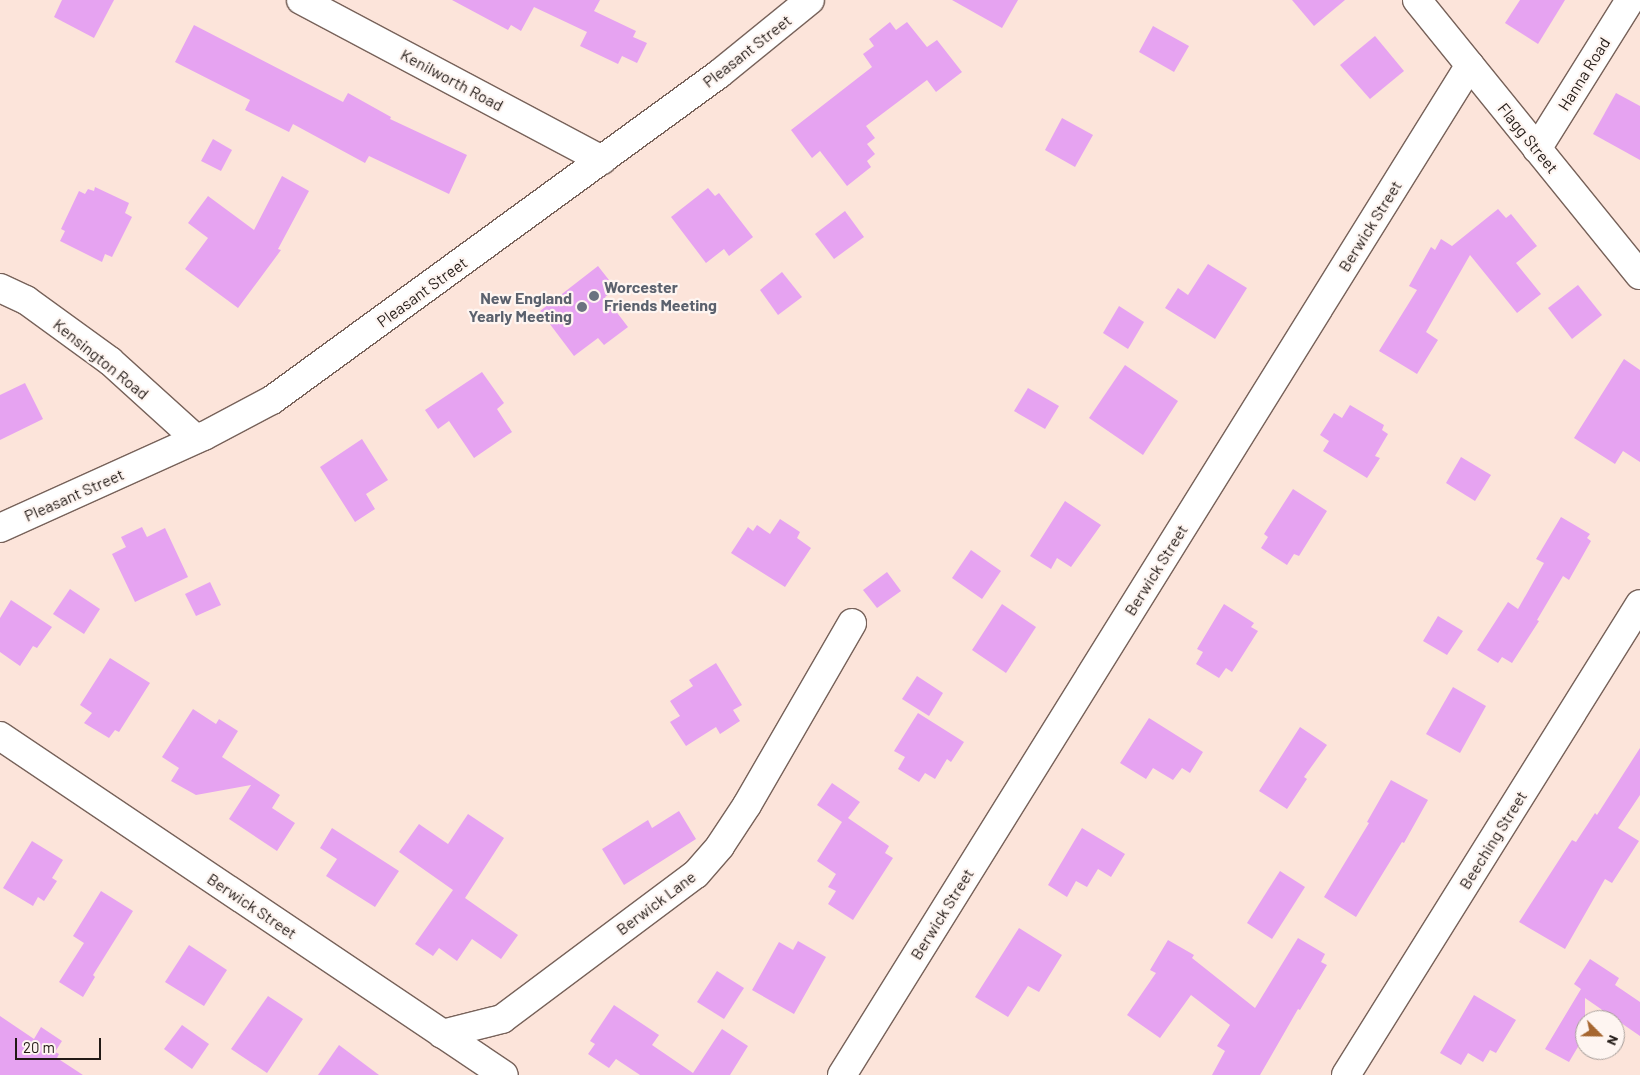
<!DOCTYPE html>
<style>
body{margin:0}
#map{position:relative;width:1640px;height:1075px;overflow:hidden;background:#fce4da;font-family:Barlow,sans-serif}
div>[style]{position:absolute}
.building>*{inset:0;background:#e6a3f1}
.roads{filter:drop-shadow(1px 0 #77625a) drop-shadow(-1px 0 #77625a) drop-shadow(0 1px #77625a) drop-shadow(0 -1px #77625a)}
.minor>*{height:28px;margin:-14px;padding:0 14px;transform-origin:14px;border-radius:14px;background:#fff}
.major>*{height:28px;margin:-14px;padding:0 14px;transform-origin:14px;border-radius:14px;background:#fff}
.dots>*{width:14px;height:14px;translate:-50% -50%;box-sizing:border-box;border:2px solid #fef5f1;border-radius:50%}
span{translate:-50% -50%;white-space:nowrap;text-align:center;line-height:1.15;-webkit-text-stroke:4.5px #fef5f1;paint-order:stroke}
.street-label{font-size:16px;color:#221a16}
.worship-label{font-size:16px;color:#5b616d;font-weight:700}
.left{translate:0 -50%;text-align:left}
.right{translate:-100% -50%;text-align:right}
.north{position:absolute;left:1575px;top:1010px;width:50px;height:50px;box-sizing:border-box;background:#fef5f1;border:1px solid #a69d99;border-radius:50%;rotate:113deg;font-size:14px;font-weight:700;line-height:20px;text-align:center;color:#221a16}
.north::after{content:'';display:block;margin:auto;width:18px;height:22px;background:#a66630;clip-path:polygon(50% 0,100% 100%,50% 72%,0 100%)}
.scale{position:absolute;left:15px;top:1038px;width:86px;height:22px;box-sizing:border-box;border:2px solid #221a16;border-top:0;padding-left:6px;font-size:15px;line-height:18px;white-space:nowrap;color:#221a16;-webkit-text-stroke:4px #fef5f1;paint-order:stroke}
</style>
<div id="map">
<div class="building">
<i style="clip-path:polygon(62px 0,114px 0,94px 38px,54px 17px)"></i>
<i style="clip-path:polygon(452px 0,600px 0,594px 11px,636px 31px,633px 37px,647px 43px,637px 63px,622px 56px,618px 64px,580px 46px,587px 32px,534px 7px,521px 31px,511px 25px,508px 30px)"></i>
<i style="clip-path:polygon(952px 0,1018px 0,1002px 28px)"></i>
<i style="clip-path:polygon(1292px 0,1345px 0,1314px 26px)"></i>
<i style="clip-path:polygon(1520px 0,1565px 0,1538px 44px,1505px 23px)"></i>
<i style="clip-path:polygon(890px 22px,896px 30px,907px 22px,927px 47px,937px 40px,962px 72px,936px 92px,927px 80px,866px 126px,875px 138px,867px 144px,875px 154px,867px 161px,871px 167px,847px 186px,820px 151px,812px 158px,791px 130px,872px 67px,863px 54px,874px 46px,869px 39px)"></i>
<i style="clip-path:polygon(194px 25px,343px 102px,348px 93px,391px 117px,390px 119px,467px 155px,449px 194px,369px 156px,365px 163px,293px 124px,289px 132px,245px 110px,250px 100px,175px 62px)"></i>
<i style="clip-path:polygon(1153px 26px,1189px 46px,1174px 72px,1139px 52px)"></i>
<i style="clip-path:polygon(1375px 36px,1404px 71px,1370px 99px,1340px 65px)"></i>
<i style="clip-path:polygon(1616px 93px,1640px 106px,1640px 160px,1593px 134px)"></i>
<i style="clip-path:polygon(1062px 118px,1093px 135px,1075px 167px,1045px 150px)"></i>
<i style="clip-path:polygon(213px 139px,232px 150px,221px 171px,201px 161px)"></i>
<i style="clip-path:polygon(282px 176px,309px 191px,278px 249px,281px 250px,238px 308px,185px 269px,208px 238px,188px 223px,208px 196px,254px 230px)"></i>
<i style="clip-path:polygon(95px 187px,129px 203px,125px 213px,132px 217px,112px 257px,105px 254px,102px 262px,60px 241px,65px 231px,61px 229px,79px 191px,85px 194px,88px 189px,94px 191px)"></i>
<i style="clip-path:polygon(708px 188px,715px 196px,719px 193px,753px 237px,729px 256px,724px 249px,706px 263px,671px 217px)"></i>
<i style="clip-path:polygon(1498px 209px,1506px 218px,1511px 214px,1537px 246px,1516px 263px,1541px 294px,1517px 313px,1470px 255px,1426px 332px,1438px 340px,1417px 374px,1379px 351px,1417px 290px,1409px 286px,1431px 247px,1435px 250px,1441px 239px,1452px 246px)"></i>
<i style="clip-path:polygon(845px 211px,864px 237px,834px 259px,815px 234px)"></i>
<i style="clip-path:polygon(1208px 264px,1247px 288px,1215px 339px,1165px 308px,1178px 288px,1188px 295px)"></i>
<i style="clip-path:polygon(598px 266px,616px 289px,605px 297px,628px 327px,604px 345px,598px 338px,574px 356px,540px 311px)"></i>
<i style="clip-path:polygon(782px 272px,802px 297px,778px 315px,760px 290px)"></i>
<i style="clip-path:polygon(1578px 285px,1602px 315px,1572px 339px,1548px 308px)"></i>
<i style="clip-path:polygon(1119px 306px,1144px 322px,1128px 349px,1103px 333px)"></i>
<i style="clip-path:polygon(1624px 359px,1640px 370px,1640px 462px,1623px 451px,1615px 464px,1574px 438px)"></i>
<i style="clip-path:polygon(1125px 365px,1178px 401px,1143px 455px,1089px 418px)"></i>
<i style="clip-path:polygon(482px 372px,504px 403px,497px 409px,512px 432px,474px 458px,449px 421px,438px 429px,425px 410px)"></i>
<i style="clip-path:polygon(25px 383px,43px 419px,0 440px,0 395px)"></i>
<i style="clip-path:polygon(1028px 388px,1059px 406px,1045px 429px,1014px 411px)"></i>
<i style="clip-path:polygon(1350px 405px,1384px 425px,1382px 430px,1388px 434px,1375px 456px,1380px 458px,1367px 478px,1323px 451px,1329px 441px,1320px 435px,1334px 413px,1342px 418px)"></i>
<i style="clip-path:polygon(362px 439px,388px 480px,366px 494px,375px 509px,355px 522px,320px 467px)"></i>
<i style="clip-path:polygon(1461px 457px,1491px 475px,1475px 501px,1446px 483px)"></i>
<i style="clip-path:polygon(1293px 489px,1327px 511px,1299px 556px,1294px 554px,1287px 565px,1261px 548px,1268px 537px,1264px 534px)"></i>
<i style="clip-path:polygon(1065px 501px,1101px 525px,1071px 567px,1057px 558px,1051px 569px,1030px 556px)"></i>
<i style="clip-path:polygon(1561px 517px,1590px 534px,1587px 538px,1591px 541px,1569px 580px,1563px 576px,1537px 620px,1539px 621px,1512px 663px,1502px 657px,1498px 663px,1477px 650px,1508px 602px,1518px 609px,1544px 563px,1536px 559px)"></i>
<i style="clip-path:polygon(780px 519px,800px 532px,797px 538px,811px 548px,785px 587px,731px 553px,748px 527px,753px 531px,757px 525px,770px 534px)"></i>
<i style="clip-path:polygon(142px 527px,147px 537px,165px 528px,188px 577px,135px 602px,112px 554px,126px 547px,121px 537px)"></i>
<i style="clip-path:polygon(971px 550px,1001px 571px,982px 599px,952px 578px)"></i>
<i style="clip-path:polygon(887px 572px,901px 591px,877px 608px,863px 590px)"></i>
<i style="clip-path:polygon(210px 582px,221px 605px,196px 616px,185px 594px)"></i>
<i style="clip-path:polygon(70px 589px,100px 609px,84px 634px,53px 614px)"></i>
<i style="clip-path:polygon(11px 600px,52px 627px,37px 648px,33px 646px,20px 666px,0 652px,0 618px)"></i>
<i style="clip-path:polygon(1002px 604px,1036px 627px,1006px 673px,972px 650px)"></i>
<i style="clip-path:polygon(1224px 604px,1254px 623px,1251px 627px,1258px 631px,1232px 672px,1226px 668px,1219px 678px,1196px 664px,1203px 652px,1197px 649px)"></i>
<i style="clip-path:polygon(1438px 616px,1463px 631px,1447px 655px,1423px 641px)"></i>
<i style="clip-path:polygon(110px 658px,150px 683px,119px 732px,115px 730px,109px 738px,84px 723px,92px 713px,80px 705px)"></i>
<i style="clip-path:polygon(716px 663px,742px 705px,733px 710px,740px 721px,720px 734px,716px 727px,686px 746px,670px 722px,680px 716px,670px 701px,693px 686px,689px 680px)"></i>
<i style="clip-path:polygon(917px 676px,943px 693px,929px 716px,902px 699px)"></i>
<i style="clip-path:polygon(1453px 687px,1486px 706px,1460px 753px,1426px 734px)"></i>
<i style="clip-path:polygon(193px 709px,216px 724px,219px 719px,238px 731px,222px 757px,280px 795px,272px 808px,295px 823px,277px 851px,229px 819px,251px 785px,196px 795px,171px 781px,179px 768px,162px 757px)"></i>
<i style="clip-path:polygon(918px 713px,964px 742px,951px 762px,947px 759px,935px 779px,925px 773px,919px 782px,898px 769px,905px 757px,894px 751px)"></i>
<i style="clip-path:polygon(1149px 718px,1203px 752px,1190px 773px,1182px 768px,1173px 780px,1153px 768px,1146px 779px,1120px 763px)"></i>
<i style="clip-path:polygon(1300px 727px,1327px 745px,1304px 777px,1307px 779px,1287px 809px,1259px 791px)"></i>
<i style="clip-path:polygon(1640px 748px,1640px 795px,1618px 828px,1639px 841px,1612px 883px,1605px 879px,1565px 949px,1519px 922px,1572px 840px,1576px 842px,1595px 813px,1597px 815px)"></i>
<i style="clip-path:polygon(1391px 780px,1428px 800px,1404px 843px,1402px 842px,1356px 917px,1324px 897px,1369px 823px,1367px 822px)"></i>
<i style="clip-path:polygon(832px 783px,860px 802px,848px 818px,889px 846px,885px 853px,893px 858px,853px 920px,828px 904px,836px 891px,828px 887px,836px 874px,817px 861px,842px 822px,817px 805px)"></i>
<i style="clip-path:polygon(679px 811px,696px 839px,624px 885px,602px 849px,648px 820px,652px 828px)"></i>
<i style="clip-path:polygon(468px 814px,504px 838px,465px 898px,518px 935px,501px 959px,472px 939px,457px 961px,439px 948px,433px 956px,415px 944px,453px 890px,399px 852px,419px 824px,448px 844px)"></i>
<i style="clip-path:polygon(332px 828px,399px 871px,375px 907px,326px 876px,337px 859px,320px 848px)"></i>
<i style="clip-path:polygon(1082px 828px,1125px 854px,1111px 877px,1098px 869px,1087px 887px,1076px 881px,1067px 897px,1048px 885px)"></i>
<i style="clip-path:polygon(32px 841px,63px 860px,52px 878px,57px 881px,44px 901px,38px 897px,33px 906px,3px 888px)"></i>
<i style="clip-path:polygon(1280px 871px,1305px 887px,1272px 939px,1247px 923px)"></i>
<i style="clip-path:polygon(101px 891px,133px 911px,93px 975px,95px 977px,83px 997px,59px 982px,84px 943px,73px 936px)"></i>
<i style="clip-path:polygon(1019px 928px,1062px 955px,1039px 992px,1028px 986px,1008px 1017px,975px 997px)"></i>
<i style="clip-path:polygon(1298px 938px,1325px 954px,1321px 962px,1327px 965px,1300px 1010px,1298px 1009px,1260px 1075px,1212px 1075px,1225px 1051px,1217px 1046px,1230px 1025px,1191px 995px,1160px 1038px,1127px 1015px,1156px 973px,1150px 970px,1168px 940px,1194px 955px,1192px 958px,1255px 1008px)"></i>
<i style="clip-path:polygon(798px 941px,826px 957px,794px 1014px,752px 990px,779px 942px,793px 950px)"></i>
<i style="clip-path:polygon(189px 945px,227px 970px,204px 1006px,165px 982px)"></i>
<i style="clip-path:polygon(1590px 959px,1619px 978px,1615px 985px,1640px 1002px,1640px 1036px,1585px 998px,1585px 1035px,1569px 1062px,1545px 1049px,1581px 989px,1574px 984px)"></i>
<i style="clip-path:polygon(717px 971px,744px 988px,724px 1019px,697px 1002px)"></i>
<i style="clip-path:polygon(1474px 995px,1516px 1020px,1496px 1053px,1490px 1050px,1483px 1062px,1468px 1053px,1461px 1065px,1440px 1053px)"></i>
<i style="clip-path:polygon(268px 996px,303px 1019px,267px 1073px,231px 1049px)"></i>
<i style="clip-path:polygon(614px 1005px,659px 1035px,652px 1045px,693px 1073px,722px 1029px,748px 1046px,730px 1075px,640px 1075px,616px 1059px,609px 1068px,588px 1054px,595px 1044px,590px 1041px)"></i>
<i style="clip-path:polygon(0 1016px,34px 1039px,41px 1027px,62px 1041px,55px 1052px,59px 1054px,57px 1058px,83px 1075px,0 1075px)"></i>
<i style="clip-path:polygon(182px 1025px,209px 1044px,192px 1069px,164px 1049px)"></i>
<i style="clip-path:polygon(339px 1045px,379px 1075px,318px 1075px)"></i>
</div>
<div class="roads">
<div class="minor">
<i style="left:301px;top:0;width:341px;rotate:28deg"></i>
<i style="left:1417px;top:0;width:354px;rotate:51deg"></i>
<i style="left:1537px;top:149px;width:176px;rotate:-58deg"></i>
<i style="left:0;top:288px;width:29px;rotate:25deg"></i>
<i style="left:26px;top:300px;width:104px;rotate:36deg"></i>
<i style="left:110px;top:361px;width:116px;rotate:42.2deg"></i>
<i style="left:0;top:736px;width:607px;rotate:33.93deg"></i>
<i style="left:442px;top:1034px;width:62px;rotate:-14deg"></i>
<i style="left:502px;top:1019px;width:242px;rotate:-36.8deg"></i>
<i style="left:696px;top:874px;width:37px;rotate:-49deg"></i>
<i style="left:720px;top:846px;width:49px;rotate:-56.6deg"></i>
<i style="left:747px;top:805px;width:210px;rotate:-60deg"></i>
<i style="left:842px;top:1075px;width:1189px;rotate:-58.13deg"></i>
<i style="left:1346px;top:1075px;width:555px;rotate:-58.03deg"></i>
</div>
<div class="major">
<i style="left:0;top:528px;width:224px;rotate:-24.3deg"></i>
<i style="left:204px;top:436px;width:77px;rotate:-27.9deg"></i>
<i style="left:272px;top:400px;width:553px;rotate:-36.1deg"></i>
<i style="left:719px;top:74px;width:117px;rotate:-39.1deg"></i>
</div>
</div>
<div class="dots">
<i style="left:594px;top:296px;background:#6b7280"></i>
<i style="left:582px;top:307px;background:#6b7280"></i>
</div>
<div class="street-label">
<span style="left:747px;top:51px;rotate:-38deg">Pleasant Street</span>
<span style="left:1584px;top:74px;rotate:-58deg">Hanna Road</span>
<span style="left:452px;top:80px;rotate:28deg">Kenilworth Road</span>
<span style="left:1528px;top:138px;rotate:51deg">Flagg Street</span>
<span style="left:1370px;top:226px;rotate:-58deg">Berwick Street</span>
<span style="left:422px;top:292px;rotate:-36deg">Pleasant Street</span>
<span style="left:101px;top:359px;rotate:39deg">Kensington Road</span>
<span style="left:74px;top:495px;rotate:-24deg">Pleasant Street</span>
<span style="left:1156px;top:570px;rotate:-58deg">Berwick Street</span>
<span style="left:1493px;top:840px;rotate:-58deg">Beeching Street</span>
<span style="left:656px;top:903px;rotate:-37deg">Berwick Lane</span>
<span style="left:252px;top:906px;rotate:34deg">Berwick Street</span>
<span style="left:942px;top:914px;rotate:-58deg">Berwick Street</span>
</div>
<div class="worship-label">
<span class="left" style="left:604px;top:296px">Worcester<br>Friends Meeting</span>
<span class="right" style="left:572px;top:307px">New England<br>Yearly Meeting</span>
</div>
<div class="north">N</div>
<div class="scale">20 m</div>
</div>
